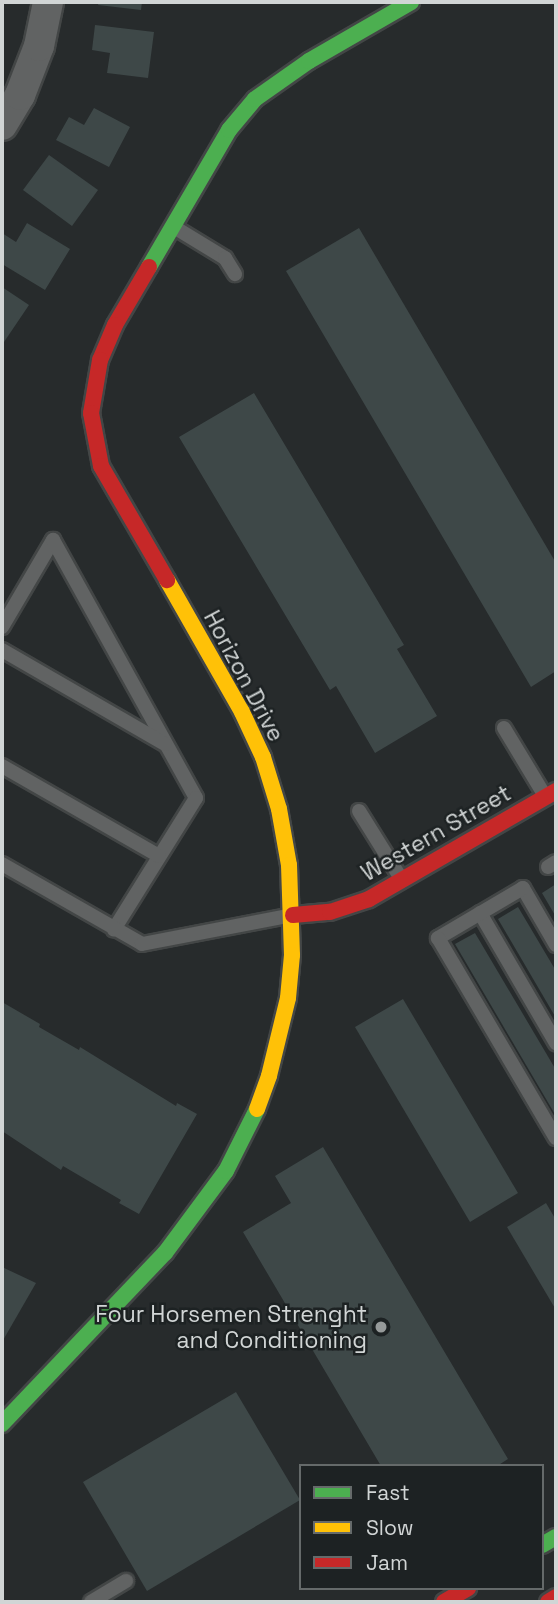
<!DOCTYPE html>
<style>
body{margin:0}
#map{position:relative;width:558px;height:1604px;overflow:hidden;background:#272b2c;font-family:"Space Grotesk",sans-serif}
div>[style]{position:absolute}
.building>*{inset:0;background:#3e4848}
.roads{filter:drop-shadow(2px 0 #434646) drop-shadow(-2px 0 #434646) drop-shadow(0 2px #434646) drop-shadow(0 -2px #434646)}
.lane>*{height:14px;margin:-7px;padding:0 7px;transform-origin:7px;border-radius:7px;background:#616363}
.street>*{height:30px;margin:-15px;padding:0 15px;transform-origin:15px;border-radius:15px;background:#616363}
.fast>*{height:16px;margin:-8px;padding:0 8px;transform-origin:8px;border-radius:8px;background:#4caf50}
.slow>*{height:16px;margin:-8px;padding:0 8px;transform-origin:8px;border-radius:8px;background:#ffc107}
.jam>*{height:16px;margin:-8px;padding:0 8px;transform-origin:8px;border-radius:8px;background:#c62828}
.dots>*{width:19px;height:19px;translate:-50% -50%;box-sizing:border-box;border:4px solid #1d2223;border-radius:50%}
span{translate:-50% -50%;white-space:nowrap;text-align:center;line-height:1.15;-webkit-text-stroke:5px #1d2223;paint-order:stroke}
.street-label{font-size:23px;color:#d1d5d5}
.poi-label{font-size:23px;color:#d1d5d5}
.right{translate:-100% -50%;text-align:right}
.frame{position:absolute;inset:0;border:4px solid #d1d5d5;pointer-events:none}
.legend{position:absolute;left:299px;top:1464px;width:245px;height:126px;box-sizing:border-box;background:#1d2223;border:2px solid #656a6a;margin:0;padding:9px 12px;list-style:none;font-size:21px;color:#d1d5d5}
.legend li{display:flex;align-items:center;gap:14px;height:35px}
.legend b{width:35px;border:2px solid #656a6a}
</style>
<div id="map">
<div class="building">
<i style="clip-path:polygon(99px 2px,142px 2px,141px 10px,98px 5px)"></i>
<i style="clip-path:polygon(95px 25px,154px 32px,148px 78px,107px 73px,110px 53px,92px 50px)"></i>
<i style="clip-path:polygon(94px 108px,130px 127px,109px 167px,56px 140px,69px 117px,84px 125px)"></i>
<i style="clip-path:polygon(49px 155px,98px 190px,72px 226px,23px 190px)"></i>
<i style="clip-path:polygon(27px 223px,70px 249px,45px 290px,2px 264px,2px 233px,16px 242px)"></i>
<i style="clip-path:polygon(359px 228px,556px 563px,556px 671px,531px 687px,286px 271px)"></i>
<i style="clip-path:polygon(2px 287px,29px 305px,4px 342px,2px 341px)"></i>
<i style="clip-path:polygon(254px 393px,404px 645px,397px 649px,437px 716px,375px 753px,336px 686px,330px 690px,179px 437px)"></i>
<i style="clip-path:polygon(556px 884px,556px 917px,542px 893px)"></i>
<i style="clip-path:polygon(518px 907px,556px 971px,556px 1018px,498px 919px)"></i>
<i style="clip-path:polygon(475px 933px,556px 1070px,556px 1116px,455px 944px)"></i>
<i style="clip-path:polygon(403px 999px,518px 1193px,470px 1222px,355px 1027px)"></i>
<i style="clip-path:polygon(2px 1002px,40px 1024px,39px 1027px,79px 1050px,80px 1047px,176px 1106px,177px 1103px,197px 1114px,139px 1214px,119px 1203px,121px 1200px,63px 1166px,61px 1170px,2px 1131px)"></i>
<i style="clip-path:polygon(323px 1147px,508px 1459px,497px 1466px,381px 1466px,243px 1232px,291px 1203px,275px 1176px)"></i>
<i style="clip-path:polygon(546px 1203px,556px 1220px,556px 1310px,507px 1227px)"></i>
<i style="clip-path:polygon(2px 1267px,36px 1283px,2px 1342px)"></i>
<i style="clip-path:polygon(236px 1392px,300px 1500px,147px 1591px,83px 1482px)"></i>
</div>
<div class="roads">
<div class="lane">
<i style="left:174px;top:227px;width:60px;rotate:31.3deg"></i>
<i style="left:225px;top:258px;width:19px;rotate:58deg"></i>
<i style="left:2px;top:627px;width:101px;rotate:-59.6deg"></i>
<i style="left:53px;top:540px;width:295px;rotate:61deg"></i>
<i style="left:196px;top:798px;width:155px;rotate:122deg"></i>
<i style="left:2px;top:650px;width:188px;rotate:30deg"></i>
<i style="left:504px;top:728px;width:79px;rotate:58.9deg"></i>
<i style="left:2px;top:766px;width:181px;rotate:29.8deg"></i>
<i style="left:359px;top:811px;width:81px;rotate:58.1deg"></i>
<i style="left:2px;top:864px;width:161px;rotate:29.7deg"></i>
<i style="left:142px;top:944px;width:149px;rotate:-10.9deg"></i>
<i style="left:548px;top:867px;width:9px;rotate:-32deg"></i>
<i style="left:480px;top:913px;width:151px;rotate:59.7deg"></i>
<i style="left:556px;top:945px;width:66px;rotate:-120.1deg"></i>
<i style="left:523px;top:888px;width:99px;rotate:149.5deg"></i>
<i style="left:438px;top:938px;width:232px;rotate:59.5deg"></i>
<i style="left:91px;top:1602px;width:41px;rotate:-31deg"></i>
</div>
<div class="street">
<i style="left:2px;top:125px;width:35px;rotate:-59deg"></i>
<i style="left:20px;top:95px;width:53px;rotate:-68.8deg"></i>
<i style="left:39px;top:46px;width:45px;rotate:-78.4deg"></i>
</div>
<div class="fast">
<i style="left:149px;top:267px;width:159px;rotate:-59.7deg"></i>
<i style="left:229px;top:130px;width:40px;rotate:-50deg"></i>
<i style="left:255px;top:99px;width:66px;rotate:-35.1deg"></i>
<i style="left:309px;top:61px;width:118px;rotate:-30deg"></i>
<i style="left:2px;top:1424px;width:236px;rotate:-46.4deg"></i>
<i style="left:165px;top:1253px;width:102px;rotate:-53.4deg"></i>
<i style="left:226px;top:1171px;width:69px;rotate:-63.4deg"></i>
<i style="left:542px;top:1545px;width:16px;rotate:-30deg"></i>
</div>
<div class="slow">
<i style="left:167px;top:580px;width:152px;rotate:60.4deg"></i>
<i style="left:242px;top:712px;width:50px;rotate:65deg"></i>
<i style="left:263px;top:757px;width:54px;rotate:72.9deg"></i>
<i style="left:279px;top:809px;width:57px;rotate:79.9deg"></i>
<i style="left:289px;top:865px;width:90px;rotate:88.1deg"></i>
<i style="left:292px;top:955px;width:43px;rotate:95.3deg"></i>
<i style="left:288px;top:998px;width:80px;rotate:103.7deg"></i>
<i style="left:269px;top:1076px;width:35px;rotate:110deg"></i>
</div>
<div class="jam">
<i style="left:149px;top:267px;width:67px;rotate:120.4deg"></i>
<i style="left:115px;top:325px;width:38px;rotate:113deg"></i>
<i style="left:100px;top:360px;width:54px;rotate:99.6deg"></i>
<i style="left:91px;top:413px;width:54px;rotate:79.3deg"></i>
<i style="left:101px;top:466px;width:132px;rotate:59.9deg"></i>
<i style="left:293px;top:915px;width:37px;rotate:-5deg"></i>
<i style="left:330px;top:912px;width:41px;rotate:-18.4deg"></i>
<i style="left:369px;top:899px;width:216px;rotate:-30deg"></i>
<i style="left:444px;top:1602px;width:28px;rotate:-30deg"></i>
<i style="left:548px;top:1602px;width:9px;rotate:-32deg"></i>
</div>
</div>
<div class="dots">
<i style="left:381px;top:1327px;background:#969a9a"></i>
</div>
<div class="street-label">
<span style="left:244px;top:676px;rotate:62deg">Horizon Drive</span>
<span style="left:436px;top:833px;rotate:-30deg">Western Street</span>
</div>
<div class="poi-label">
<span class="right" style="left:367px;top:1327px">Four Horsemen Strenght<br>and Conditioning</span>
</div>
<div class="frame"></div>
<ul class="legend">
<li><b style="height:9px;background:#4caf50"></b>Fast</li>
<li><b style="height:9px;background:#ffc107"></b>Slow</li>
<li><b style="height:9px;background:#c62828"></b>Jam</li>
</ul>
</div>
